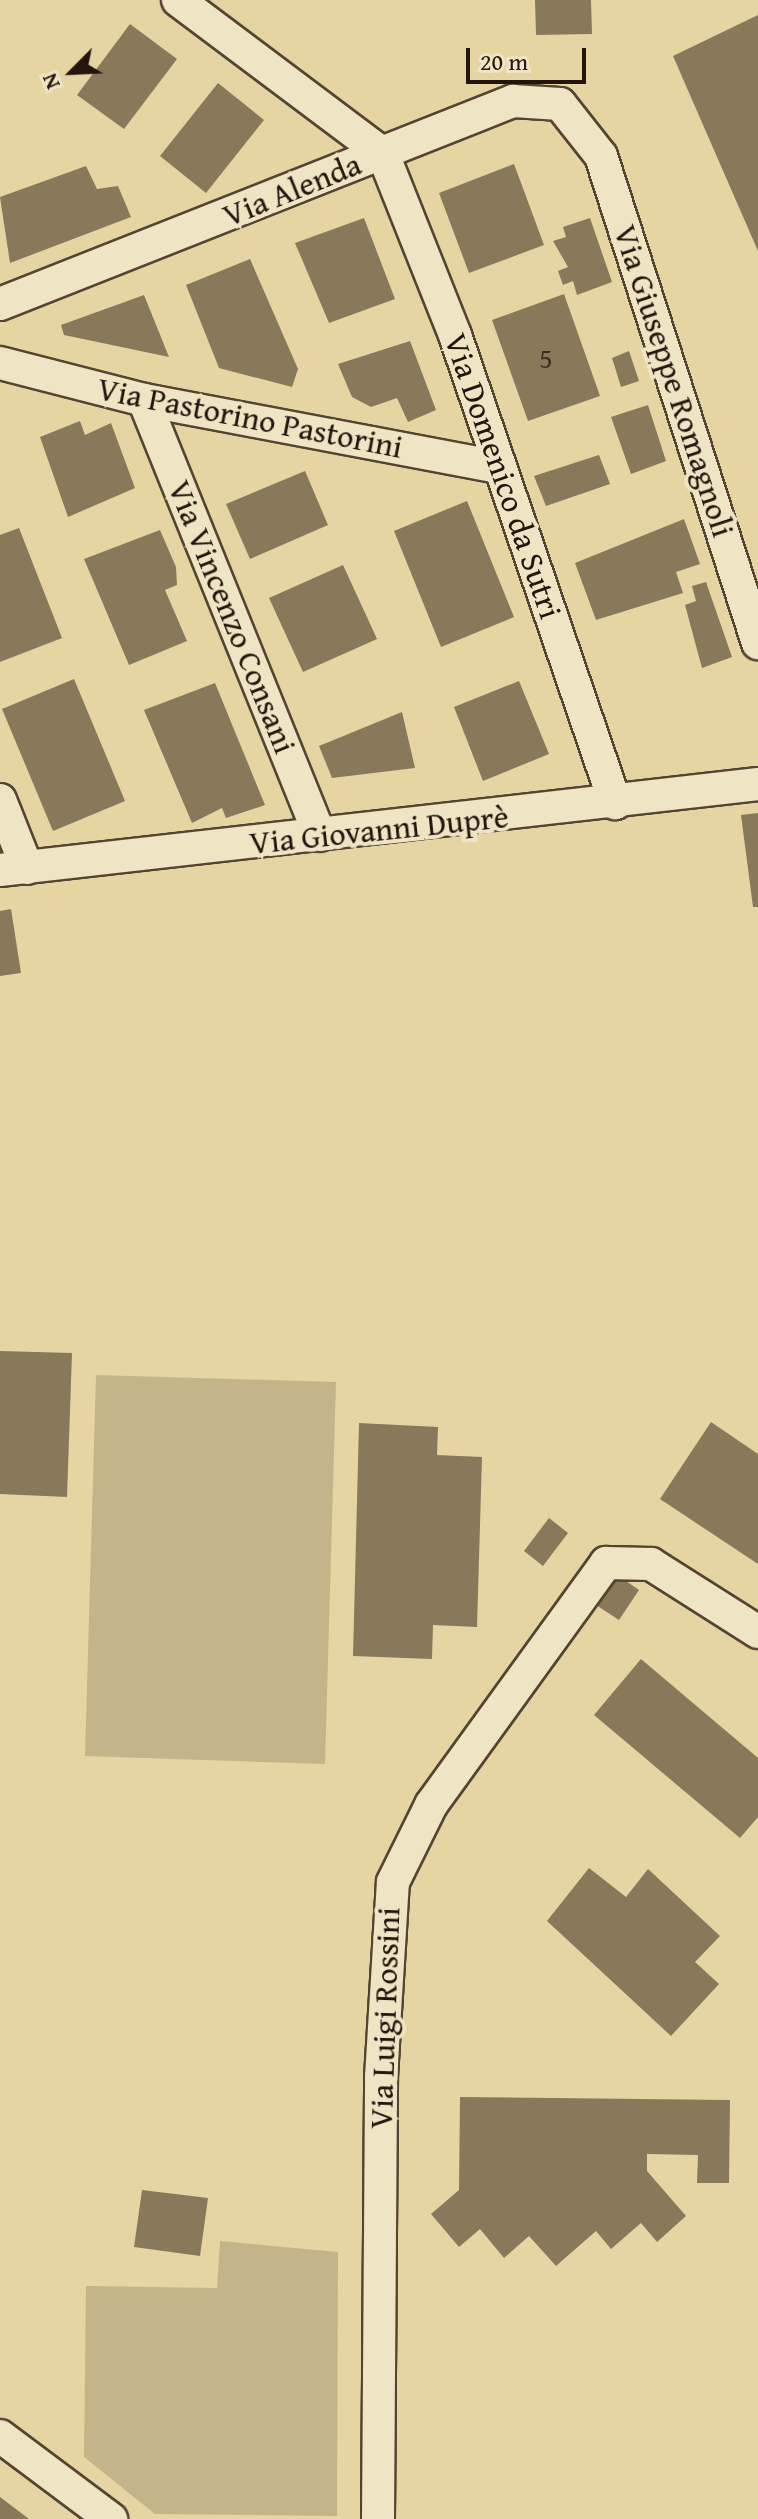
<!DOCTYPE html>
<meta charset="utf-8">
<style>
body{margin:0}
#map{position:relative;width:758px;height:2519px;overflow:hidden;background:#e6d5a2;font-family:"Gentium Book Plus",serif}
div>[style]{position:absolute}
.green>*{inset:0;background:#c5b489}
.building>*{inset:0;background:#89785a}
.roads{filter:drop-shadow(2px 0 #544432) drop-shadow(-2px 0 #544432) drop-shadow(0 2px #544432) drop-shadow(0 -2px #544432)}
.street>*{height:32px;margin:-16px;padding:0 16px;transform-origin:16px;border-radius:16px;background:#efe4c3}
span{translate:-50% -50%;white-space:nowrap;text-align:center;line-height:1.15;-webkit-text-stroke:8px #efe4c3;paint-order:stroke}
.number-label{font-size:28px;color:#3d2d20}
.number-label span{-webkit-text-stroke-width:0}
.street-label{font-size:32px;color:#24140d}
.north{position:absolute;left:32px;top:32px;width:80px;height:80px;-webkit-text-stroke:6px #efe4c3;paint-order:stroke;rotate:246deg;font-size:22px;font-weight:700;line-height:32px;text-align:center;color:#24140d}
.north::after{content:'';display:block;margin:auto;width:28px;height:36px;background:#24140d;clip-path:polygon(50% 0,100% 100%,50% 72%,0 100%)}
.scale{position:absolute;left:466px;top:48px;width:120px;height:36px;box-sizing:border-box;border:4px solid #24140d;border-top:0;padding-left:10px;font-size:24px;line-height:28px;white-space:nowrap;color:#24140d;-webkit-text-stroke:6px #efe4c3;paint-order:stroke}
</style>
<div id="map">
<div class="green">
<i style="clip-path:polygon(96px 1375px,336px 1382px,325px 1764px,85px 1756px)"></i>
<i style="clip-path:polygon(220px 2241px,338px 2252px,337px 2516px,155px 2514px,84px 2457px,86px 2286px,217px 2288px)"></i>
</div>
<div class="building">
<i style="clip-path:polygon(535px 0,591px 0,592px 34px,536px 35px)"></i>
<i style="clip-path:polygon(758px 15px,758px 251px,673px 56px)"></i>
<i style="clip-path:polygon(130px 24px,177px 59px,124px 129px,77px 95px)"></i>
<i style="clip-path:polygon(218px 83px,264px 120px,206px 193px,160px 156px)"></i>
<i style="clip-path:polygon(514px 164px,544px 245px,469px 273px,439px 193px)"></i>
<i style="clip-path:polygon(86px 166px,97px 189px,118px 186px,131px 217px,10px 263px,0 197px)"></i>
<i style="clip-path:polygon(364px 218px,395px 299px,329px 323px,295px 243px)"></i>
<i style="clip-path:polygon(590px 218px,612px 282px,577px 295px,573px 281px,563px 285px,558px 271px,568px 267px,553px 241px,566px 237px,563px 227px)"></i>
<i style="clip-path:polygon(250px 259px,298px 369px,292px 387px,219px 368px,186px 285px)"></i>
<i style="clip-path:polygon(564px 294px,600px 396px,528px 421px,492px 320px)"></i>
<i style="clip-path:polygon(144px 295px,169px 357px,64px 335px,61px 325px)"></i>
<i style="clip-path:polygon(410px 341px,436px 410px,408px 422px,397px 398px,371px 407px,352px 397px,338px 364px)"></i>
<i style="clip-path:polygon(629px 351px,639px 381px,621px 387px,612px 358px)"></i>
<i style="clip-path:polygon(648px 405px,666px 461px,631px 474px,611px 417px)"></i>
<i style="clip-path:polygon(80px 421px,85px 435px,111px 423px,135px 488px,68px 517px,40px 437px)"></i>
<i style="clip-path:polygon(599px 455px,610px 484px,546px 506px,534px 476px)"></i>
<i style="clip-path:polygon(305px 471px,328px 525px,250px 559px,226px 504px)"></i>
<i style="clip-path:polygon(467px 501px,514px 617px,441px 647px,394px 531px)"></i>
<i style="clip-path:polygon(684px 519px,700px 564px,676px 572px,683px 593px,596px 620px,575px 563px)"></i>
<i style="clip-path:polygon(19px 528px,62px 638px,0 662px,0 535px)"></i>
<i style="clip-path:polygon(160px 530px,176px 567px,177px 585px,165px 590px,187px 641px,129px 665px,84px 559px)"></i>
<i style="clip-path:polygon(343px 565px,377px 639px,303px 672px,269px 598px)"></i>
<i style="clip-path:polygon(706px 582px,732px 657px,702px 668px,685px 605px,696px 601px,692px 586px)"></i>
<i style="clip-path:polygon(74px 679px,125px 801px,53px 831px,2px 709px)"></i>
<i style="clip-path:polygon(519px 681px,549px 754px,483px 781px,454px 707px)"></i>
<i style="clip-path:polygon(215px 683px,265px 805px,226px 818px,222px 808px,192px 823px,144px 710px)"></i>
<i style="clip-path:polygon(402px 712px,415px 768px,332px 778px,319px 746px)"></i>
<i style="clip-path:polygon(758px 813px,758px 907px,753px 907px,741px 815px)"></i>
<i style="clip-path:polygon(11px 909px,21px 973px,0 976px,0 911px)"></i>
<i style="clip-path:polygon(0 1351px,72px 1353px,67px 1497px,0 1494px)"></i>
<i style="clip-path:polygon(711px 1422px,758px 1454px,758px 1564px,660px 1499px)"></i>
<i style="clip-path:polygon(359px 1423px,438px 1427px,437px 1455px,482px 1457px,477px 1627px,433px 1625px,432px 1659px,353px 1656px)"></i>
<i style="clip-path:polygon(549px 1518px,568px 1533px,543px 1566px,524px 1551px)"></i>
<i style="clip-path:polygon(616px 1574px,639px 1590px,619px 1620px,596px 1605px)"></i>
<i style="clip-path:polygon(641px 1659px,758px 1758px,758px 1817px,740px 1838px,594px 1715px)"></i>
<i style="clip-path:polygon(589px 1868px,626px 1897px,648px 1869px,720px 1936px,695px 1962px,719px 1984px,671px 2036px,547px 1921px)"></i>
<i style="clip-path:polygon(460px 2097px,730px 2100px,729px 2183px,697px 2183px,698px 2155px,647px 2154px,647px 2171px,686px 2216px,657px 2242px,641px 2223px,611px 2249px,596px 2231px,556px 2266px,529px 2236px,504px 2258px,480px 2229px,459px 2247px,431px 2214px,459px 2190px)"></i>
<i style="clip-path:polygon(142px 2190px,208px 2198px,200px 2256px,134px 2247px)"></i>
<i style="clip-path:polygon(0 2497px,29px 2519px,0 2519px)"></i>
</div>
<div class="roads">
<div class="street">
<i style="left:178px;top:0;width:256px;rotate:36.9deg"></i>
<i style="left:383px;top:154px;width:195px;rotate:68.3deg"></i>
<i style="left:455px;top:335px;width:495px;rotate:71.1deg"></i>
<i style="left:0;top:304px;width:552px;rotate:-21.59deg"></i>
<i style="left:513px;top:101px;width:47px;rotate:3.7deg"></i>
<i style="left:560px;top:104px;width:66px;rotate:51.7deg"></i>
<i style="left:601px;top:156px;width:512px;rotate:72.13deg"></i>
<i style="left:0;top:363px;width:149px;rotate:14.4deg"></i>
<i style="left:144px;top:400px;width:362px;rotate:10.7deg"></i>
<i style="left:144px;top:400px;width:469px;rotate:68deg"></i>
<i style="left:0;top:800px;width:73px;rotate:68.3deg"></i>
<i style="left:0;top:870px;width:763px;rotate:-6.47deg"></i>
<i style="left:0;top:2436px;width:139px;rotate:36.8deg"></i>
<i style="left:378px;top:2519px;width:442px;rotate:-89.6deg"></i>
<i style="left:381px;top:2077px;width:195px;rotate:-86.5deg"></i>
<i style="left:393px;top:1882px;width:86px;rotate:-63.7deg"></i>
<i style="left:431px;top:1805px;width:299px;rotate:-54.1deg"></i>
<i style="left:606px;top:1563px;width:45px;rotate:1.3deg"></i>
<i style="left:651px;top:1564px;width:127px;rotate:32.4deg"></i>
</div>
</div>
<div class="number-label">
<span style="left:546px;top:358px">5</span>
</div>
<div class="street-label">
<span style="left:292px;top:190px;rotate:-22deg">Via Alenda</span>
<span style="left:674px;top:381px;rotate:72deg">Via Giuseppe Romagnoli</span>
<span style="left:250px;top:418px;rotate:11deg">Via Pastorino Pastorini</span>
<span style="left:503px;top:476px;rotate:71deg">Via Domenico da Sutri</span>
<span style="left:232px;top:617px;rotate:68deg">Via Vincenzo Consani</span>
<span style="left:379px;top:830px;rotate:-6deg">Via Giovanni Duprè</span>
<span style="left:385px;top:2018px;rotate:-88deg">Via Luigi Rossini</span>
</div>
<div class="north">N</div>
<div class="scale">20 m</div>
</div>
